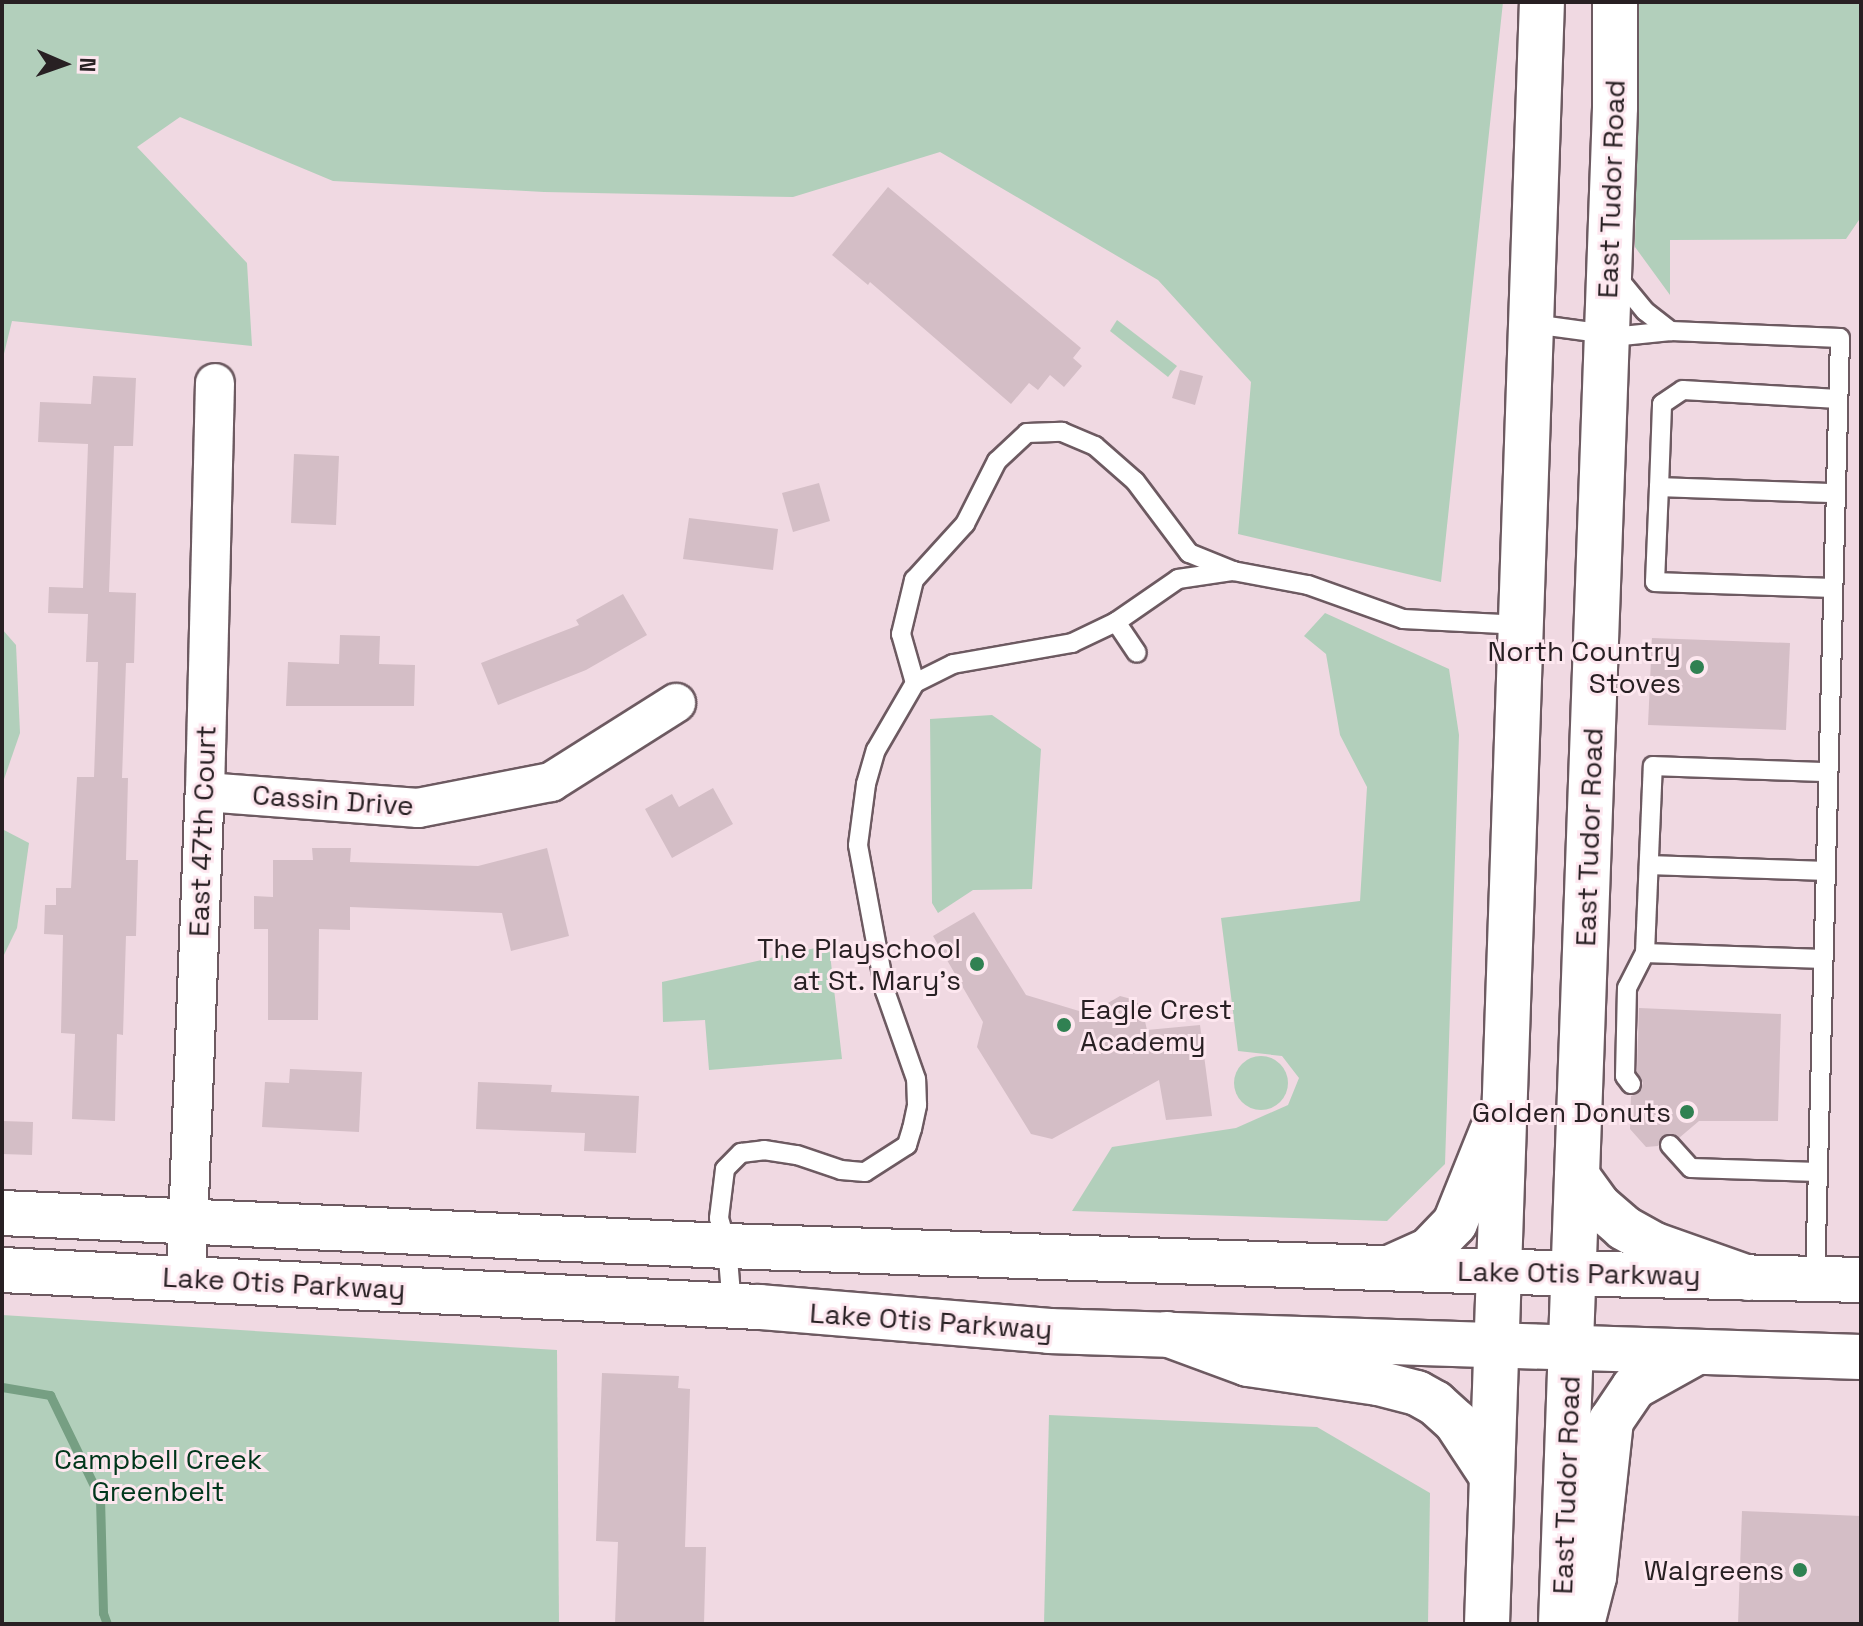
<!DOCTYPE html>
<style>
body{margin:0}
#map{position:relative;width:1863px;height:1626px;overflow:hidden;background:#f0d9e2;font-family:"Space Grotesk",sans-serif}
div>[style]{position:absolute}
.green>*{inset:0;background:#b2cfbb}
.round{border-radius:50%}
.stream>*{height:9px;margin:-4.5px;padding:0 4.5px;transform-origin:4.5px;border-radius:4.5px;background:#769f83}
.building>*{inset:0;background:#d4bec6}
.roads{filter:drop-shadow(2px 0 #6d5a61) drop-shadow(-2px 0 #6d5a61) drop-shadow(0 2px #6d5a61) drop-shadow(0 -2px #6d5a61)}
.lane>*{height:18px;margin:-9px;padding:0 9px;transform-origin:9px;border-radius:9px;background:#fff}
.street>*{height:38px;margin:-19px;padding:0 19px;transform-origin:19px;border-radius:19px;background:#fff}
.secondary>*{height:44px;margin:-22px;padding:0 22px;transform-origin:22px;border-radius:22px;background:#fff}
.primary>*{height:44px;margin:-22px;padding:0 22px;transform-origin:22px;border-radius:22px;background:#fff}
.dots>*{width:22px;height:22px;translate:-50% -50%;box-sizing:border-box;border:4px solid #fde7ef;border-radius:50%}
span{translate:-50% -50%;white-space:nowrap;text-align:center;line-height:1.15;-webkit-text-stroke:6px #fde7ef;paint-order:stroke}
.street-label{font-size:28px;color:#282023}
.poi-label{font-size:28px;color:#282023}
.right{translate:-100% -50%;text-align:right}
.left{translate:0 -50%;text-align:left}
.park-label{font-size:28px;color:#00361b}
.frame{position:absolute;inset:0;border:4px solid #282023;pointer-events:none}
.north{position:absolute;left:24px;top:24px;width:80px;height:80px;-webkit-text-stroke:6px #fde7ef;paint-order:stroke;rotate:92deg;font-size:22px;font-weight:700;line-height:32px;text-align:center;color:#282023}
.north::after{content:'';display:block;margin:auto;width:28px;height:36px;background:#282023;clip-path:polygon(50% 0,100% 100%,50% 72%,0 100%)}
</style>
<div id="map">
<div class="green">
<i style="clip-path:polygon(2px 2px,1503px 2px,1441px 582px,1238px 534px,1251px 382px,1158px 280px,940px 152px,793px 197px,544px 192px,333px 181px,180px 117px,137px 147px,247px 263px,252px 346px,12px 321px,2px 362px)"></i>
<i style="clip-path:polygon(1638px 2px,1861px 2px,1861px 217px,1846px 239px,1670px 240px,1670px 295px,1635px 247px)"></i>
<i style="clip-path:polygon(1117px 320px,1177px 366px,1168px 377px,1110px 331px)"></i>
<i style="clip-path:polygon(1325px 613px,1449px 669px,1459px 735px,1445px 1164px,1387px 1221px,1072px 1211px,1112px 1147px,1236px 1128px,1288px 1105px,1299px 1078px,1282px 1056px,1238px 1051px,1221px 918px,1360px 901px,1367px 787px,1340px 735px,1326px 654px,1304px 636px)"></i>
<i style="clip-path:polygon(2px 629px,16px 645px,20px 733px,2px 785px)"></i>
<i style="clip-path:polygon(992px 715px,1041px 749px,1032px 889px,973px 890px,938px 913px,932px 903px,930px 719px)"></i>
<i style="clip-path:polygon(2px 829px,29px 843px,17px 928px,2px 959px)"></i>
<i style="clip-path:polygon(829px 945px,842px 1059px,709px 1070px,705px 1020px,663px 1022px,662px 982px)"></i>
<i class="round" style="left:1234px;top:1056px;width:54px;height:54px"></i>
<i style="clip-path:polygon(2px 1315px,557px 1350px,559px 1624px,2px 1624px)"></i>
<i style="clip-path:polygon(1049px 1415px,1317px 1427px,1430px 1493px,1428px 1624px,1044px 1624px)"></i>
</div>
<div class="stream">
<i style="left:2px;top:1387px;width:49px;rotate:9.5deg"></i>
<i style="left:50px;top:1395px;width:114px;rotate:64.1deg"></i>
<i style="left:100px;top:1498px;width:115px;rotate:88.5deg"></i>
<i style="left:103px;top:1613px;width:12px;rotate:70deg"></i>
</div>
<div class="building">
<i style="clip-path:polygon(888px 187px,1081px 348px,1073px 358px,1082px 366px,1064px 387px,1050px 375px,1038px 390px,1029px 383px,1011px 404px,870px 282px,868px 285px,832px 255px)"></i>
<i style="clip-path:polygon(1180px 370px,1203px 376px,1195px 405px,1172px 398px)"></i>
<i style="clip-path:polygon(93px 376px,136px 378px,133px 446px,114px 446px,109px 592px,136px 593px,134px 663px,126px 663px,122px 778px,128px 778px,126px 860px,138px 860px,136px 936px,126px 936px,123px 1035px,117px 1034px,115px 1121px,72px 1119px,75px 1034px,61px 1033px,63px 935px,44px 934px,45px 905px,56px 905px,56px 888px,71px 888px,77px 777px,94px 777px,98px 662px,86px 662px,88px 614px,48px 613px,49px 587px,83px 588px,88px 444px,38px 442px,40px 402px,91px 404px)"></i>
<i style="clip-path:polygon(294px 454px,339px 456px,336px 525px,291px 523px)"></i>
<i style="clip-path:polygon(819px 483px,830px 521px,793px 532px,782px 493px)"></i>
<i style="clip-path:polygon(689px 518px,778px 529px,773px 570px,683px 559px)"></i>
<i style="clip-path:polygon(623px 594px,647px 635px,586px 670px,498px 705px,481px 663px,579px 625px,576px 620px)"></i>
<i style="clip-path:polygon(340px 635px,380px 636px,379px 664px,415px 665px,414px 706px,286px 706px,288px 662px,339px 664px)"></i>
<i style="clip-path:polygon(1652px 638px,1790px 643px,1786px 730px,1648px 725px)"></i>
<i style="clip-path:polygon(713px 788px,733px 824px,672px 858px,645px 809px,672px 794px,679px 807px)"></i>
<i style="clip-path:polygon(312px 848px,351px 848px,350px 862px,478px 866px,547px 848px,569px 936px,511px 951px,502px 913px,350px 907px,350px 930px,319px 929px,318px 1020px,268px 1020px,268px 929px,254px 929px,254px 896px,273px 897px,273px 860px,313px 860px)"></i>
<i style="clip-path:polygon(974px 912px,1026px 995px,1089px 1014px,1120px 996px,1135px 1000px,1142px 1008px,1147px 1030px,1200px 1025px,1212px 1116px,1166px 1120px,1159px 1080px,1052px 1139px,1031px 1134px,977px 1047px,983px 1022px,933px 936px)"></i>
<i style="clip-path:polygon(1639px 1008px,1781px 1014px,1778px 1121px,1699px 1121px,1679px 1138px,1667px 1134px,1658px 1146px,1646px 1147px,1630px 1129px,1631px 1096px,1639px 1093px,1643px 1083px,1637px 1072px)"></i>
<i style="clip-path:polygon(290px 1069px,362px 1072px,359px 1132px,262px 1127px,265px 1082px,289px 1083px)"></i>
<i style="clip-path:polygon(478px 1082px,552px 1085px,551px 1092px,639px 1096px,636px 1153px,584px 1151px,585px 1133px,476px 1129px)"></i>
<i style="clip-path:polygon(2px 1121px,33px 1122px,32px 1155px,2px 1154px)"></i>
<i style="clip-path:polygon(602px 1373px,679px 1376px,678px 1388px,690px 1389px,685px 1547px,706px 1547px,704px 1624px,615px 1624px,618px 1542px,596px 1541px)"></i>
<i style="clip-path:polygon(1742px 1511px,1861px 1516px,1861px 1624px,1738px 1624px)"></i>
</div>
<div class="roads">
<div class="lane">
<i style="left:1617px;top:277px;width:44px;rotate:50.5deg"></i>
<i style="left:1645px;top:311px;width:33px;rotate:38deg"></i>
<i style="left:1533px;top:324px;width:90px;rotate:7.7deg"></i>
<i style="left:1622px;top:336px;width:49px;rotate:-5.8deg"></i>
<i style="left:1671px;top:331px;width:169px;rotate:2.4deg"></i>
<i style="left:1840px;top:338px;width:941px;rotate:91.52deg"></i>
<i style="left:1659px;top:487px;width:176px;rotate:2deg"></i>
<i style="left:1832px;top:588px;width:177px;rotate:-178.1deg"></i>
<i style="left:1655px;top:582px;width:95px;rotate:-87.6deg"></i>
<i style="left:1659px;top:487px;width:83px;rotate:-87.9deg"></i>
<i style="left:1662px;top:404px;width:25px;rotate:-34deg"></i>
<i style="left:1683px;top:390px;width:155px;rotate:3.3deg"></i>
<i style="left:1116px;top:622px;width:37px;rotate:56deg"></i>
<i style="left:915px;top:683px;width:51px;rotate:-105.9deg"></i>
<i style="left:901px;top:634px;width:56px;rotate:-76.5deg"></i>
<i style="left:914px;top:580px;width:76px;rotate:-47.7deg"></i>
<i style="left:965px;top:524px;width:71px;rotate:-63.1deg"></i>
<i style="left:997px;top:461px;width:41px;rotate:-43deg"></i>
<i style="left:1027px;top:433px;width:35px;rotate:-2deg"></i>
<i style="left:1062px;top:432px;width:36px;rotate:23deg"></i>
<i style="left:1095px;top:446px;width:53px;rotate:41.2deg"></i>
<i style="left:1135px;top:481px;width:90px;rotate:53.1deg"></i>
<i style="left:1189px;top:553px;width:48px;rotate:22.2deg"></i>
<i style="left:1649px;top:865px;width:177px;rotate:1.9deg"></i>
<i style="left:1823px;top:959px;width:178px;rotate:-178.1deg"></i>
<i style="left:1645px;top:953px;width:187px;rotate:-87.6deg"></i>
<i style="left:1653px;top:766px;width:175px;rotate:2deg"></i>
<i style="left:1631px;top:1084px;width:10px;rotate:-127deg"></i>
<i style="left:1625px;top:1076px;width:88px;rotate:-88.7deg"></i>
<i style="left:1627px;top:988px;width:39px;rotate:-63deg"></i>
<i style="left:1670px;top:1145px;width:31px;rotate:48deg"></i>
<i style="left:1691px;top:1168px;width:127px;rotate:1.8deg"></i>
<i style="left:732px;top:1306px;width:60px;rotate:-94.8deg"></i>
<i style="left:727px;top:1246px;width:29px;rotate:-106deg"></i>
<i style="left:719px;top:1218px;width:49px;rotate:-83deg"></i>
<i style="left:725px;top:1169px;width:23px;rotate:-45deg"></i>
<i style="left:741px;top:1153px;width:23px;rotate:-7deg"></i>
<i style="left:764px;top:1150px;width:33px;rotate:9deg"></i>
<i style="left:797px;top:1155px;width:46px;rotate:18.8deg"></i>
<i style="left:841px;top:1170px;width:24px;rotate:5deg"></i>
<i style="left:865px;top:1172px;width:50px;rotate:-32.7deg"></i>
<i style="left:907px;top:1145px;width:17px;rotate:-73deg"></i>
<i style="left:912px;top:1129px;width:25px;rotate:-78deg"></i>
<i style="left:917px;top:1105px;width:26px;rotate:-92deg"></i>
<i style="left:916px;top:1079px;width:93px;rotate:-109.4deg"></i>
<i style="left:885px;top:991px;width:148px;rotate:-100.5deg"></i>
<i style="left:858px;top:845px;width:62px;rotate:-82.5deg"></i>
<i style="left:866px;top:784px;width:35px;rotate:-74deg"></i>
<i style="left:876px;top:750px;width:78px;rotate:-59.8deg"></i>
<i style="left:915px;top:683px;width:42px;rotate:-26.6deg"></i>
<i style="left:953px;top:664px;width:121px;rotate:-10deg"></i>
<i style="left:1072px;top:643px;width:49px;rotate:-25.5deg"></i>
<i style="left:1116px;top:622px;width:75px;rotate:-34.7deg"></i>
<i style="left:1178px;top:579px;width:56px;rotate:-8.3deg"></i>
<i style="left:1233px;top:571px;width:76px;rotate:10.6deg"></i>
<i style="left:1308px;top:585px;width:101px;rotate:19.7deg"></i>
<i style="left:1403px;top:619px;width:119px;rotate:2.9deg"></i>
</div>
<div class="street">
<i style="left:205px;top:792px;width:214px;rotate:4.3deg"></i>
<i style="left:418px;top:808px;width:136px;rotate:-11.1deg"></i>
<i style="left:551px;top:782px;width:148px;rotate:-32.3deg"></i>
<i style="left:186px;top:1278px;width:486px;rotate:-87.8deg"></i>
<i style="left:205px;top:792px;width:409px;rotate:-88.6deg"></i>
</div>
<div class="secondary">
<i style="left:2px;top:1213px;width:726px;rotate:2.61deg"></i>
<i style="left:727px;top:1246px;width:740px;rotate:1.93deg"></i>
<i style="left:1467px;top:1271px;width:394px;rotate:1.3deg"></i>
<i style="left:2px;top:1270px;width:758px;rotate:2.8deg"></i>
<i style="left:759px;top:1307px;width:291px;rotate:4.7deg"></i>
<i style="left:1049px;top:1331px;width:812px;rotate:1.83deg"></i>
</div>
<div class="primary">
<i style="left:1577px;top:1176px;width:37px;rotate:54deg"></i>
<i style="left:1599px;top:1206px;width:33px;rotate:41deg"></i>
<i style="left:1624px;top:1228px;width:35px;rotate:29deg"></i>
<i style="left:1655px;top:1245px;width:99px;rotate:19.5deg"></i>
<i style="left:1389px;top:1268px;width:44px;rotate:-24.2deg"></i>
<i style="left:1429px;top:1250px;width:37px;rotate:-46deg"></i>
<i style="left:1455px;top:1223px;width:99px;rotate:-68.1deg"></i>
<i style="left:1167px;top:1334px;width:86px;rotate:20.3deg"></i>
<i style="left:1248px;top:1364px;width:131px;rotate:8.3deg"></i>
<i style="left:1378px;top:1383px;width:40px;rotate:14.4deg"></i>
<i style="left:1417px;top:1393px;width:21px;rotate:29deg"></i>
<i style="left:1435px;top:1403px;width:28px;rotate:42deg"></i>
<i style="left:1456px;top:1422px;width:64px;rotate:56.6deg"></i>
<i style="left:1487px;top:1624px;width:1623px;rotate:-88.06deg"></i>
<i style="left:1561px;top:1624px;width:1518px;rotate:-87.96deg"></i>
<i style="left:1615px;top:107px;width:105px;rotate:-90deg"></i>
<i style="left:1582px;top:1624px;width:49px;rotate:-75.7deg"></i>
<i style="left:1594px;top:1577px;width:157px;rotate:-83.8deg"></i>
<i style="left:1611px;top:1421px;width:41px;rotate:-55.9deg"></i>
<i style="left:1634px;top:1387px;width:72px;rotate:-29.1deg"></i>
</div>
</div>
<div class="dots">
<i style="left:1697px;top:667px;background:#308152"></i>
<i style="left:977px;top:964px;background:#308152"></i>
<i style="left:1064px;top:1025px;background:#308152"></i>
<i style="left:1687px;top:1112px;background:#308152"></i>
<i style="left:1800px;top:1570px;background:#308152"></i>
</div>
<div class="street-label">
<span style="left:1611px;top:189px;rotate:-88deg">East Tudor Road</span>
<span style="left:333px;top:800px;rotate:4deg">Cassin Drive</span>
<span style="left:202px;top:831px;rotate:-88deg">East 47th Court</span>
<span style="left:1589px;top:837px;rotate:-88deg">East Tudor Road</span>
<span style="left:1579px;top:1273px;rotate:1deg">Lake Otis Parkway</span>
<span style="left:284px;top:1283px;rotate:3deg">Lake Otis Parkway</span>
<span style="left:931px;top:1321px;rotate:4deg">Lake Otis Parkway</span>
<span style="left:1566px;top:1485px;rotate:-88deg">East Tudor Road</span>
</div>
<div class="poi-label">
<span class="right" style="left:1681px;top:667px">North Country<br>Stoves</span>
<span class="right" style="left:961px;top:964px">The Playschool<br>at St. Mary's</span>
<span class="left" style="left:1080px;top:1025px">Eagle Crest<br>Academy</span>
<span class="right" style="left:1671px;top:1112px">Golden Donuts</span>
<span class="right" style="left:1784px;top:1570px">Walgreens</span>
</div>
<div class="park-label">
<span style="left:158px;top:1475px">Campbell Creek<br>Greenbelt</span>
</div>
<div class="frame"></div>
<div class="north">N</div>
</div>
